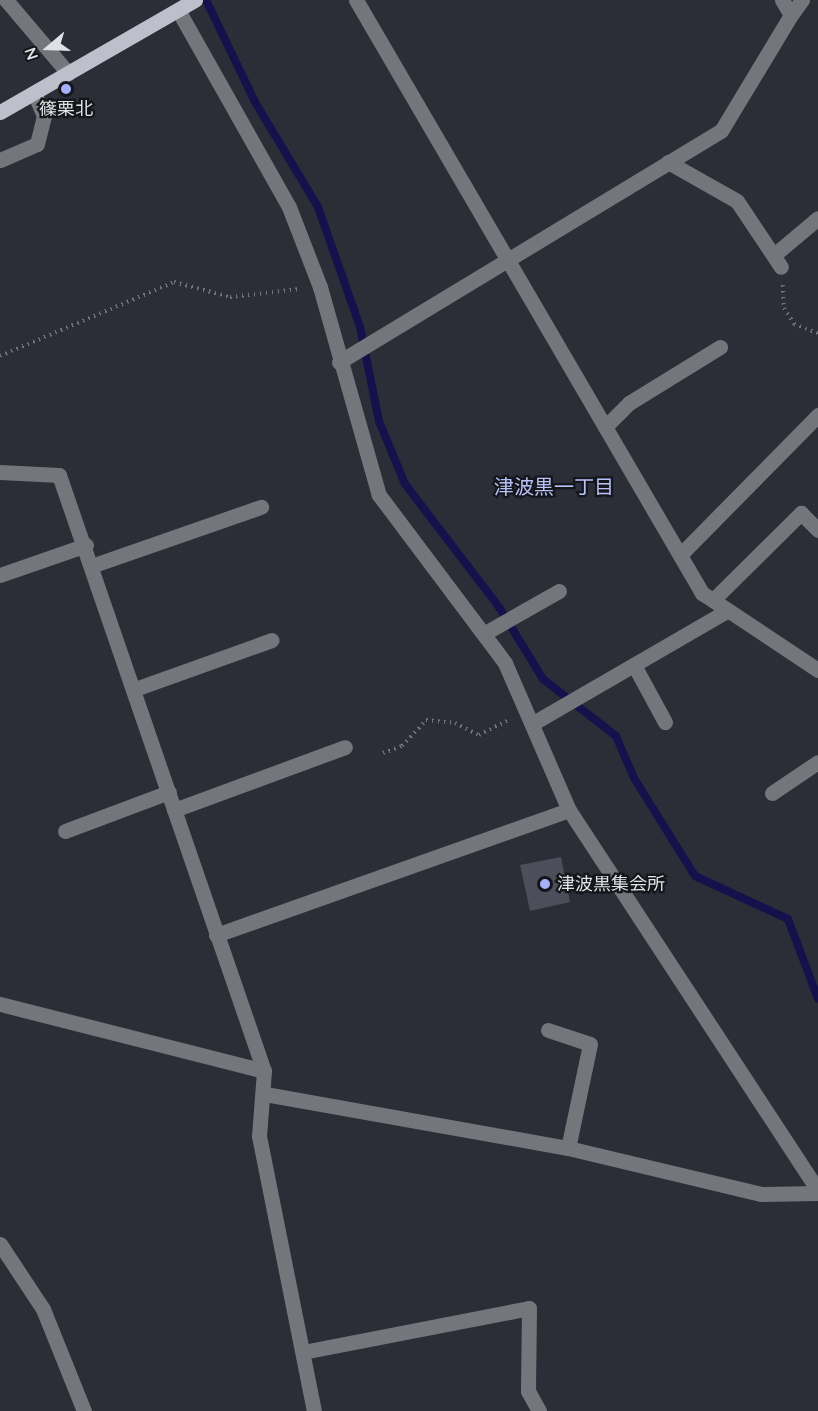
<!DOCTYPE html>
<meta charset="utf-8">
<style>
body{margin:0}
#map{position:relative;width:818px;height:1411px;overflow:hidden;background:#2b2d37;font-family:Quicksand,"Noto Sans JP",sans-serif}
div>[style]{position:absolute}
.stream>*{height:8px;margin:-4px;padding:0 4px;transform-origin:4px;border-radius:4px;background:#14114c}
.building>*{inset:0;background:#4c4e59}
.path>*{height:4px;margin-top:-2px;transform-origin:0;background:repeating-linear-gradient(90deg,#72747c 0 1.5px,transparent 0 6px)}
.minor>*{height:15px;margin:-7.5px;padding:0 7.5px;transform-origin:7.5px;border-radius:7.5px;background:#75767c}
.major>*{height:15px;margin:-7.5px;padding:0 7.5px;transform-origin:7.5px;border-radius:7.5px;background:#bdbfca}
.dots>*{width:16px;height:16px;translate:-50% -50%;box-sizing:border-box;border:3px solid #15161a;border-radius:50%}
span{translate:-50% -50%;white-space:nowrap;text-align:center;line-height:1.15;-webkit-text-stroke:4.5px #15161a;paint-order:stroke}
.poi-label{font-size:18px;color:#e0e1e7}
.left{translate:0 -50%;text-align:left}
.neighbourhood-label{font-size:20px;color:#b7c1f9}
.north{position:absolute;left:18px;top:18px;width:60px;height:60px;-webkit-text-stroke:4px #15161a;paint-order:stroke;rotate:251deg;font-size:16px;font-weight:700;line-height:24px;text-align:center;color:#e0e1e7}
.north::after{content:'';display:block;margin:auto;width:21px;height:27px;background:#e0e1e7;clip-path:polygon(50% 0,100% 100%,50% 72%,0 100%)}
</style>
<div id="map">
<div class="stream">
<i style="left:206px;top:0;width:113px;rotate:64.3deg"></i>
<i style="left:255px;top:102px;width:122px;rotate:59deg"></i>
<i style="left:318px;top:207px;width:127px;rotate:70.7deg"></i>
<i style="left:360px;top:327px;width:96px;rotate:78.6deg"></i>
<i style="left:379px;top:421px;width:68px;rotate:67.6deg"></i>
<i style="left:405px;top:484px;width:155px;rotate:52.6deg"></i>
<i style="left:499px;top:607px;width:84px;rotate:58.6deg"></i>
<i style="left:543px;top:679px;width:93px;rotate:38deg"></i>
<i style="left:616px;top:736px;width:46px;rotate:66.8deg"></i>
<i style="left:634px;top:778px;width:115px;rotate:58.1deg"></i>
<i style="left:695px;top:876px;width:102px;rotate:24.8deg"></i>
<i style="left:788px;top:919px;width:85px;rotate:69.4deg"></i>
</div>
<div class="building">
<i style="clip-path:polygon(561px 857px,570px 902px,530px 911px,520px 865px)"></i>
</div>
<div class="path">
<i style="left:783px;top:285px;width:23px;rotate:88deg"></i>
<i style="left:784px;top:308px;width:19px;rotate:58deg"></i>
<i style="left:794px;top:324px;width:26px;rotate:21deg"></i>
<i style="left:0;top:356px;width:189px;rotate:-23deg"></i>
<i style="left:174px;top:282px;width:58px;rotate:15deg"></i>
<i style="left:230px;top:297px;width:70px;rotate:-6.5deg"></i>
<i style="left:383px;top:753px;width:20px;rotate:-20deg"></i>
<i style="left:402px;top:746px;width:35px;rotate:-47deg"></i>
<i style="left:426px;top:720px;width:29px;rotate:6deg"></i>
<i style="left:455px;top:723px;width:27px;rotate:27deg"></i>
<i style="left:479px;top:735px;width:34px;rotate:-27deg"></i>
</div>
<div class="minor">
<i style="left:6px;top:0;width:96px;rotate:49.7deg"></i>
<i style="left:356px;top:0;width:687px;rotate:59.74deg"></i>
<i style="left:702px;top:593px;width:139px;rotate:33.6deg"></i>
<i style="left:782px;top:0;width:17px;rotate:59deg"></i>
<i style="left:791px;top:15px;width:19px;rotate:-54deg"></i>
<i style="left:178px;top:10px;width:226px;rotate:60.6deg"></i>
<i style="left:289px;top:207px;width:86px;rotate:68.8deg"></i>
<i style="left:320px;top:287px;width:216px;rotate:74.2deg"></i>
<i style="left:379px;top:495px;width:210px;rotate:53.1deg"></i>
<i style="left:505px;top:663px;width:160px;rotate:66.5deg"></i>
<i style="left:569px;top:810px;width:454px;rotate:56.8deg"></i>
<i style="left:0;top:160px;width:40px;rotate:-23.4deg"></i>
<i style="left:37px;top:144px;width:29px;rotate:-76deg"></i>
<i style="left:44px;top:116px;width:25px;rotate:-113deg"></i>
<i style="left:668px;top:162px;width:79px;rotate:29.5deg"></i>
<i style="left:737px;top:201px;width:79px;rotate:56.3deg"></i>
<i style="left:774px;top:255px;width:57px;rotate:-40.1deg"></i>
<i style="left:339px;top:362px;width:446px;rotate:-31.2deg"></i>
<i style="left:721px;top:131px;width:135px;rotate:-58.9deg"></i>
<i style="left:605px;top:427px;width:34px;rotate:-45deg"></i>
<i style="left:629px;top:403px;width:107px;rotate:-31.6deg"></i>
<i style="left:0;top:472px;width:59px;rotate:2.9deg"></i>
<i style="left:59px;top:475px;width:630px;rotate:71.02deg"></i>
<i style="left:264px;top:1071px;width:65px;rotate:94.4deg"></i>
<i style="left:259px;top:1136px;width:280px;rotate:78.7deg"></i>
<i style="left:680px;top:555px;width:197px;rotate:-45.4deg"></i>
<i style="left:94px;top:565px;width:177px;rotate:-19.2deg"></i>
<i style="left:0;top:575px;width:91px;rotate:-19.2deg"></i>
<i style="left:713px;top:600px;width:124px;rotate:-44.7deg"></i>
<i style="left:801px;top:513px;width:24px;rotate:45deg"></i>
<i style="left:485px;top:633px;width:85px;rotate:-29.6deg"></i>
<i style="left:634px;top:665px;width:65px;rotate:61.5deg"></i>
<i style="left:135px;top:689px;width:145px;rotate:-19.7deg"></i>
<i style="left:535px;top:722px;width:223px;rotate:-30.1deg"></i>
<i style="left:772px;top:793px;width:55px;rotate:-34deg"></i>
<i style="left:174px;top:810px;width:182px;rotate:-20.2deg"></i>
<i style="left:65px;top:831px;width:111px;rotate:-20.6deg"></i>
<i style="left:216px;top:935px;width:374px;rotate:-19.5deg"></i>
<i style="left:0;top:1004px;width:272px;rotate:14.2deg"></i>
<i style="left:548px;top:1030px;width:44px;rotate:18.4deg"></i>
<i style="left:590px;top:1044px;width:106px;rotate:101.9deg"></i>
<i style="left:265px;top:1094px;width:308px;rotate:10.1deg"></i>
<i style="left:568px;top:1148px;width:198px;rotate:13.4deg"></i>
<i style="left:761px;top:1194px;width:57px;rotate:-1deg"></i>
<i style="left:0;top:1244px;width:78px;rotate:56.5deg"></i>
<i style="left:43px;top:1309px;width:110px;rotate:68.1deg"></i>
<i style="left:303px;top:1352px;width:230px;rotate:-11deg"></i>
<i style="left:529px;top:1308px;width:83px;rotate:90.7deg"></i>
<i style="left:528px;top:1391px;width:23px;rotate:61deg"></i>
</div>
<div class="major">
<i style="left:0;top:112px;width:225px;rotate:-29.9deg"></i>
</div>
<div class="dots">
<i style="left:66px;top:89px;background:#a5b1fc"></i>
<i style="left:545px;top:884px;background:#a5b1fc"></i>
</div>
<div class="poi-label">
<span style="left:66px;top:109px">篠栗北</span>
<span class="left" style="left:557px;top:884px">津波黒集会所</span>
</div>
<div class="neighbourhood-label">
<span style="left:554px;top:486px">津波黒一丁目</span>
</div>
<div class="north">N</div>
</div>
